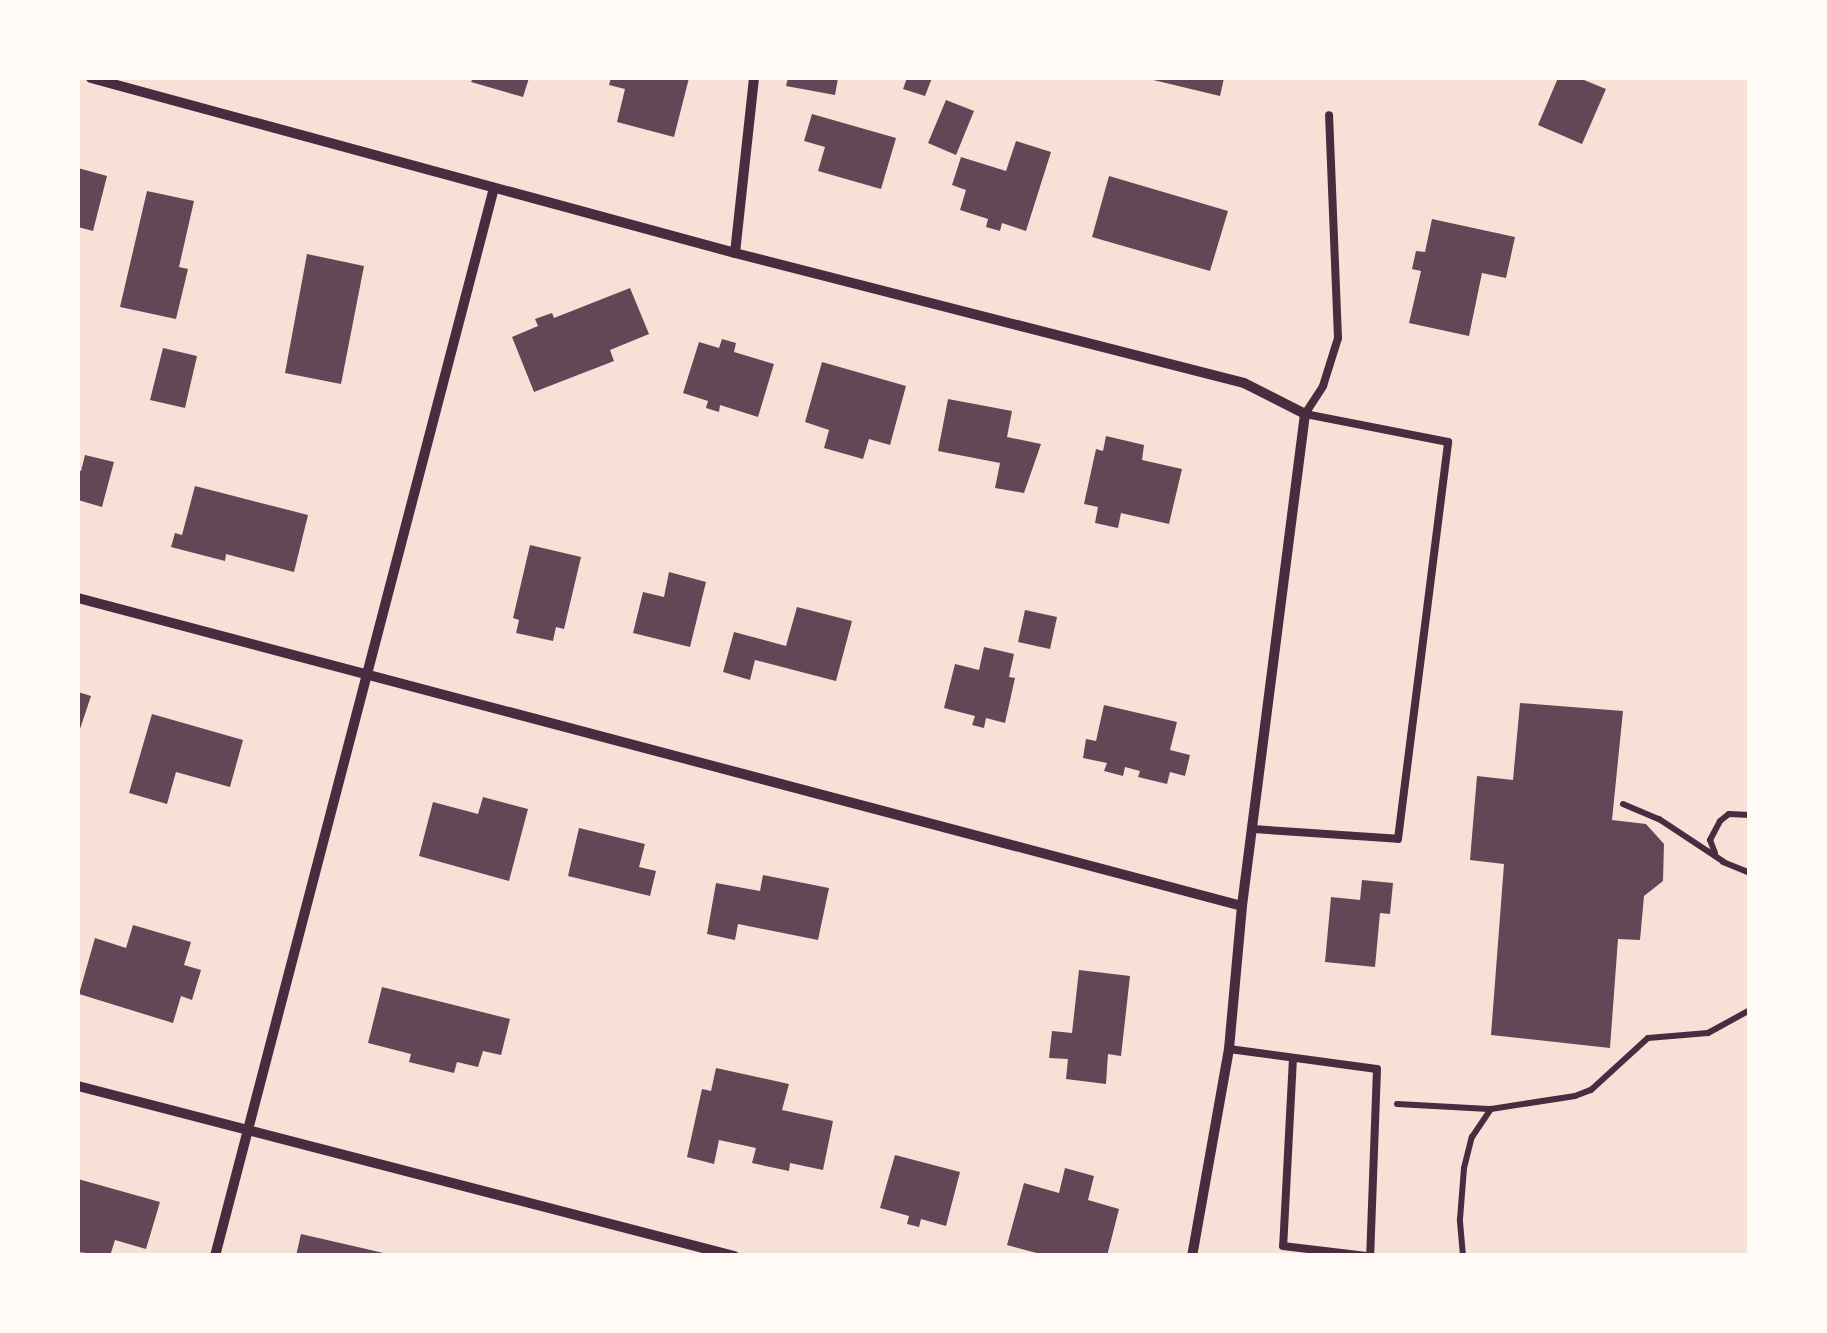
<!DOCTYPE html>
<style>
body{margin:0}
#map{position:relative;width:1827px;height:1333px;overflow:hidden;background:#f7e1d7;font-family:Barlow,sans-serif}
div>[style]{position:absolute}
.building>*{inset:0;background:#644757}
.path>*{height:6px;margin:-3px;padding:0 3px;transform-origin:3px;border-radius:3px;background:#4a2c40}
.service>*{height:8px;margin:-4px;padding:0 4px;transform-origin:4px;border-radius:4px;background:#4a2c40}
.minor>*{height:10px;margin:-5px;padding:0 5px;transform-origin:5px;border-radius:5px;background:#4a2c40}
span{translate:-50% -50%;white-space:nowrap;text-align:center;line-height:1.15;-webkit-text-stroke:9px #fffaf5;paint-order:stroke}
.frame{position:absolute;inset:0;border:80px solid #fffaf5;pointer-events:none}
</style>
<div id="map">
<div class="building">
<i style="clip-path:polygon(473px 78px,529px 78px,523px 97px,471px 82px)"></i>
<i style="clip-path:polygon(611px 78px,689px 78px,674px 137px,617px 122px,625px 89px,609px 85px)"></i>
<i style="clip-path:polygon(788px 78px,838px 78px,835px 95px,786px 86px)"></i>
<i style="clip-path:polygon(907px 78px,932px 78px,925px 96px,903px 89px)"></i>
<i style="clip-path:polygon(1145px 78px,1224px 78px,1220px 96px)"></i>
<i style="clip-path:polygon(1558px 78px,1579px 78px,1606px 89px,1582px 144px,1538px 125px)"></i>
<i style="clip-path:polygon(946px 100px,974px 111px,956px 155px,928px 143px)"></i>
<i style="clip-path:polygon(812px 114px,896px 138px,881px 189px,818px 171px,825px 147px,804px 141px)"></i>
<i style="clip-path:polygon(1016px 141px,1051px 152px,1026px 231px,1002px 223px,1000px 231px,986px 227px,988px 219px,960px 210px,966px 190px,952px 185px,961px 157px,1006px 171px)"></i>
<i style="clip-path:polygon(78px 168px,107px 176px,93px 231px,78px 227px)"></i>
<i style="clip-path:polygon(1109px 176px,1228px 211px,1210px 271px,1092px 237px)"></i>
<i style="clip-path:polygon(147px 191px,194px 201px,179px 267px,188px 269px,176px 319px,120px 307px)"></i>
<i style="clip-path:polygon(1432px 219px,1515px 237px,1506px 278px,1482px 273px,1469px 336px,1409px 323px,1421px 271px,1412px 269px,1416px 251px,1425px 252px)"></i>
<i style="clip-path:polygon(307px 254px,364px 266px,341px 384px,285px 373px)"></i>
<i style="clip-path:polygon(630px 288px,649px 334px,610px 350px,614px 361px,534px 392px,512px 337px,538px 326px,535px 319px,552px 313px,554px 318px)"></i>
<i style="clip-path:polygon(722px 339px,736px 343px,734px 352px,774px 364px,758px 417px,720px 405px,719px 412px,706px 408px,708px 401px,683px 393px,699px 342px,719px 348px)"></i>
<i style="clip-path:polygon(163px 348px,197px 356px,185px 408px,150px 400px)"></i>
<i style="clip-path:polygon(822px 362px,906px 386px,890px 445px,869px 439px,863px 459px,824px 448px,829px 430px,805px 422px)"></i>
<i style="clip-path:polygon(948px 399px,1012px 411px,1007px 437px,1041px 444px,1024px 493px,995px 488px,1000px 463px,938px 451px)"></i>
<i style="clip-path:polygon(1106px 436px,1144px 445px,1142px 460px,1182px 469px,1169px 524px,1121px 513px,1118px 528px,1095px 523px,1098px 507px,1084px 504px,1096px 449px,1103px 451px)"></i>
<i style="clip-path:polygon(85px 455px,114px 462px,102px 507px,78px 500px,78px 470px,81px 471px)"></i>
<i style="clip-path:polygon(195px 486px,308px 515px,294px 572px,226px 554px,225px 561px,171px 547px,175px 533px,182px 535px)"></i>
<i style="clip-path:polygon(530px 545px,581px 557px,564px 629px,556px 627px,553px 641px,516px 633px,519px 620px,513px 618px)"></i>
<i style="clip-path:polygon(669px 572px,706px 582px,690px 647px,633px 633px,643px 592px,664px 597px)"></i>
<i style="clip-path:polygon(797px 607px,852px 621px,836px 681px,755px 660px,750px 680px,723px 672px,734px 632px,786px 646px)"></i>
<i style="clip-path:polygon(1025px 610px,1057px 617px,1050px 649px,1018px 642px)"></i>
<i style="clip-path:polygon(984px 647px,1014px 654px,1009px 677px,1015px 678px,1005px 723px,986px 718px,984px 728px,972px 725px,975px 716px,944px 708px,955px 664px,979px 670px)"></i>
<i style="clip-path:polygon(78px 692px,91px 696px,78px 735px)"></i>
<i style="clip-path:polygon(1520px 703px,1623px 711px,1612px 820px,1646px 824px,1664px 844px,1663px 881px,1644px 896px,1640px 940px,1618px 939px,1610px 1048px,1491px 1035px,1504px 864px,1470px 860px,1477px 776px,1513px 780px)"></i>
<i style="clip-path:polygon(1104px 705px,1177px 722px,1170px 750px,1190px 755px,1185px 776px,1170px 772px,1167px 784px,1138px 777px,1140px 771px,1125px 767px,1123px 776px,1104px 771px,1107px 763px,1083px 758px,1086px 739px,1096px 741px)"></i>
<i style="clip-path:polygon(152px 714px,243px 740px,230px 787px,176px 772px,167px 804px,129px 793px)"></i>
<i style="clip-path:polygon(483px 797px,528px 809px,509px 881px,419px 856px,433px 802px,478px 814px)"></i>
<i style="clip-path:polygon(579px 828px,645px 844px,639px 867px,656px 871px,650px 896px,568px 876px)"></i>
<i style="clip-path:polygon(763px 875px,829px 888px,818px 940px,738px 924px,735px 940px,707px 934px,716px 883px,760px 891px)"></i>
<i style="clip-path:polygon(1362px 880px,1393px 883px,1390px 914px,1380px 913px,1375px 967px,1325px 962px,1331px 897px,1360px 900px)"></i>
<i style="clip-path:polygon(133px 925px,191px 942px,184px 965px,201px 970px,192px 1000px,181px 996px,173px 1023px,79px 994px,95px 938px,126px 948px)"></i>
<i style="clip-path:polygon(1079px 970px,1130px 976px,1121px 1056px,1108px 1054px,1106px 1084px,1066px 1079px,1068px 1059px,1049px 1058px,1052px 1031px,1072px 1033px)"></i>
<i style="clip-path:polygon(382px 987px,510px 1019px,501px 1055px,483px 1051px,478px 1067px,457px 1062px,454px 1073px,409px 1062px,411px 1054px,368px 1043px)"></i>
<i style="clip-path:polygon(716px 1068px,789px 1084px,782px 1110px,833px 1121px,823px 1170px,790px 1163px,789px 1171px,752px 1163px,756px 1148px,719px 1140px,714px 1164px,687px 1157px,702px 1089px,711px 1091px)"></i>
<i style="clip-path:polygon(895px 1155px,960px 1172px,946px 1226px,921px 1219px,919px 1227px,907px 1224px,909px 1216px,880px 1208px)"></i>
<i style="clip-path:polygon(1065px 1168px,1094px 1176px,1088px 1200px,1119px 1209px,1107px 1256px,1048px 1256px,1007px 1245px,1024px 1183px,1059px 1193px)"></i>
<i style="clip-path:polygon(78px 1179px,160px 1202px,146px 1249px,115px 1240px,110px 1256px,78px 1252px)"></i>
<i style="clip-path:polygon(301px 1234px,388px 1254px,387px 1256px,296px 1256px)"></i>
</div>
<div class="path">
<i style="left:1623px;top:804px;width:39px;rotate:23deg"></i>
<i style="left:1659px;top:819px;width:78px;rotate:33.5deg"></i>
<i style="left:1715px;top:853px;width:14px;rotate:-111deg"></i>
<i style="left:1710px;top:840px;width:21px;rotate:-62deg"></i>
<i style="left:1720px;top:821px;width:11px;rotate:-38deg"></i>
<i style="left:1729px;top:814px;width:21px;rotate:3deg"></i>
<i style="left:1723px;top:862px;width:29px;rotate:22deg"></i>
<i style="left:1397px;top:1104px;width:92px;rotate:3.1deg"></i>
<i style="left:1463px;top:1256px;width:37px;rotate:-95deg"></i>
<i style="left:1460px;top:1219px;width:51px;rotate:-85.5deg"></i>
<i style="left:1464px;top:1168px;width:32px;rotate:-76deg"></i>
<i style="left:1472px;top:1137px;width:34px;rotate:-56deg"></i>
<i style="left:1491px;top:1109px;width:85px;rotate:-8.8deg"></i>
<i style="left:1575px;top:1096px;width:17px;rotate:-21deg"></i>
<i style="left:1591px;top:1090px;width:77px;rotate:-42.4deg"></i>
<i style="left:1648px;top:1038px;width:60px;rotate:-4.8deg"></i>
<i style="left:1708px;top:1033px;width:48px;rotate:-28.7deg"></i>
</div>
<div class="service">
<i style="left:1253px;top:829px;width:145px;rotate:3.9deg"></i>
<i style="left:1398px;top:839px;width:400px;rotate:-82.8deg"></i>
<i style="left:1448px;top:442px;width:146px;rotate:-168.9deg"></i>
<i style="left:1305px;top:414px;width:33px;rotate:-57deg"></i>
<i style="left:1323px;top:386px;width:50px;rotate:-72.6deg"></i>
<i style="left:1338px;top:338px;width:223px;rotate:-92.3deg"></i>
<i style="left:1229px;top:1049px;width:149px;rotate:7.7deg"></i>
<i style="left:1377px;top:1069px;width:187px;rotate:92.1deg"></i>
<i style="left:1293px;top:1058px;width:188px;rotate:93deg"></i>
<i style="left:1283px;top:1246px;width:84px;rotate:6.9deg"></i>
</div>
<div class="minor">
<i style="left:91px;top:78px;width:667px;rotate:15.2deg"></i>
<i style="left:735px;top:253px;width:525px;rotate:14.33deg"></i>
<i style="left:1244px;top:383px;width:68px;rotate:26.9deg"></i>
<i style="left:1305px;top:414px;width:496px;rotate:97.3deg"></i>
<i style="left:1242px;top:906px;width:144px;rotate:95.2deg"></i>
<i style="left:1229px;top:1049px;width:210px;rotate:100.1deg"></i>
<i style="left:735px;top:253px;width:176px;rotate:-83.8deg"></i>
<i style="left:78px;top:598px;width:1204px;rotate:14.82deg"></i>
<i style="left:78px;top:1086px;width:678px;rotate:14.53deg"></i>
<i style="left:215px;top:1256px;width:1104px;rotate:-75.36deg"></i>
</div>
<div class="frame"></div>
</div>
